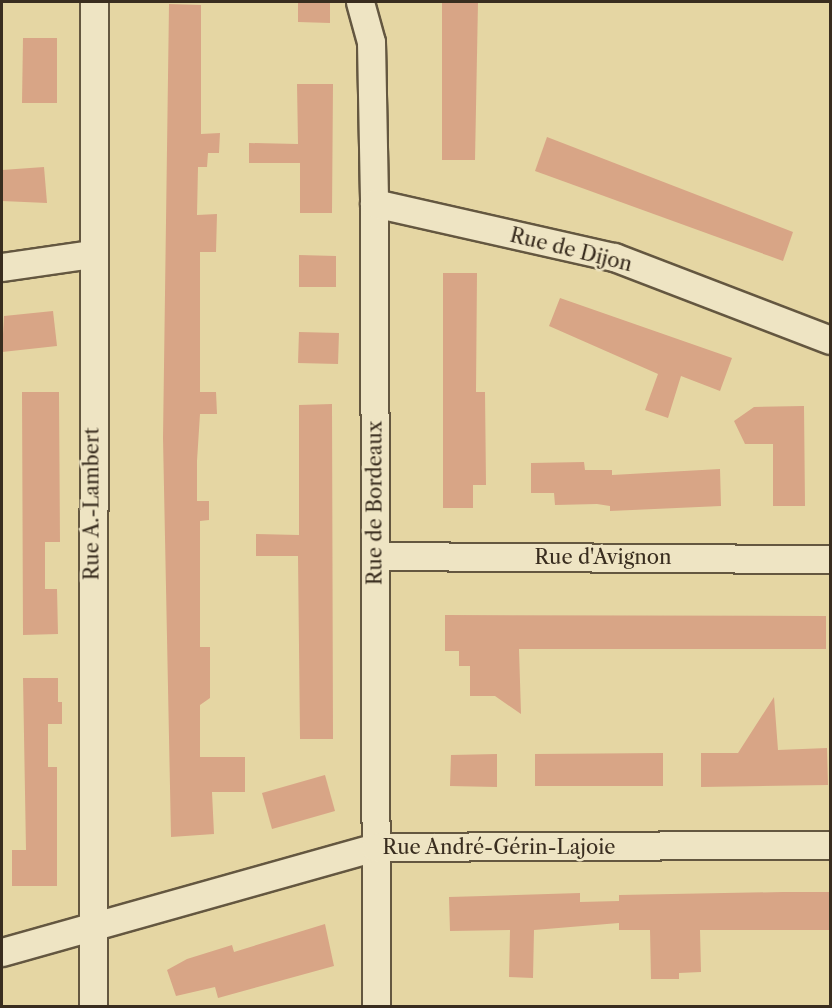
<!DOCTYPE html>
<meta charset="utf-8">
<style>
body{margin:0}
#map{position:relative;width:832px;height:1008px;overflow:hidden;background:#e5d6a3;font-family:"Libre Caslon Text",serif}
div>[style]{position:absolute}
.building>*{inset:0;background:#d8a586}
.roads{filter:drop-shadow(2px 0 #645740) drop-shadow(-2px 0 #645740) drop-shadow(0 2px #645740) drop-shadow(0 -2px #645740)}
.street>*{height:27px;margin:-13.5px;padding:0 13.5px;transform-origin:13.5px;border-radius:13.5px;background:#eee4c3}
span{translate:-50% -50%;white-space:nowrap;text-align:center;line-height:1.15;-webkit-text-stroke:5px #eee4c3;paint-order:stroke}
.street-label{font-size:20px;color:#392d1f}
.frame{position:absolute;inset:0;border:3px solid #392d1f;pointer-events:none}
</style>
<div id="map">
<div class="building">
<i style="clip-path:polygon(298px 2px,330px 2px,330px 23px,298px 22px)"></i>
<i style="clip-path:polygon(442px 2px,478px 2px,475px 160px,442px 160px)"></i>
<i style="clip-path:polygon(169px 4px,201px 5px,201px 134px,220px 133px,219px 153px,208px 153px,207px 167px,198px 167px,197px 215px,217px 214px,216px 252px,200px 252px,200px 392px,216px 392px,217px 414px,200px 414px,197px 461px,197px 501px,209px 501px,209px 520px,200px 521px,200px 647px,210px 647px,210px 698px,200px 705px,200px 757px,245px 757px,245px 792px,212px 792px,214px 834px,171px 837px,163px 438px)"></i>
<i style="clip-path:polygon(23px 38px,57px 38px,57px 103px,22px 103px)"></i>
<i style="clip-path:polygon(297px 84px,333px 84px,332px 213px,300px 213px,300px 163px,249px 163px,249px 143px,298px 144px)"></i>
<i style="clip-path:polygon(547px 137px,793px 232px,783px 261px,535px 171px)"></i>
<i style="clip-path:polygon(44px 167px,47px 203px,2px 201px,2px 170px)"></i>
<i style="clip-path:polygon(299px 255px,336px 256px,336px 287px,299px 287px)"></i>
<i style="clip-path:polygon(443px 273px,477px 273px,476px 392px,485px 392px,486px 485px,473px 485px,473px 508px,443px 508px)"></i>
<i style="clip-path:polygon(560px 298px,732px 358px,720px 391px,681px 376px,668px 418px,645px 410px,658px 374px,549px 326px)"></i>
<i style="clip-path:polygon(53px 311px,57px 346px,2px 352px,4px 316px)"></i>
<i style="clip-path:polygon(299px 332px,339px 333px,338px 364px,298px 363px)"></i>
<i style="clip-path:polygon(22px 392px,59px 392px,60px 542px,45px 542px,45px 589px,57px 589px,58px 634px,23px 635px)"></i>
<i style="clip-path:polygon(332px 404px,333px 739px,300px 739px,298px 556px,256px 556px,256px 534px,299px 535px,299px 405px)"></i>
<i style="clip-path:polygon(804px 406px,805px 506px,773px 506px,773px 444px,745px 444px,734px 421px,754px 407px)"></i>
<i style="clip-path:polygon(584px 462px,585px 470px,612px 470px,612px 475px,720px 469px,721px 506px,610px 511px,610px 506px,597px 504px,555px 505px,554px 493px,531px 493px,531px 463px)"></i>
<i style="clip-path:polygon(445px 615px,826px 616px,826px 649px,519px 649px,521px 714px,495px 696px,470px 696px,470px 666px,459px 666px,459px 651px,445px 651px)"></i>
<i style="clip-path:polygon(23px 678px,58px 678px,58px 702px,62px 702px,62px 724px,48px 724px,48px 767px,57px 767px,57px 886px,12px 886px,12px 850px,26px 850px)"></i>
<i style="clip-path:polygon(774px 697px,778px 750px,827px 748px,828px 785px,701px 787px,701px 753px,738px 753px)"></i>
<i style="clip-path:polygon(663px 753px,663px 786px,535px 786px,535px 754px)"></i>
<i style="clip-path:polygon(497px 754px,497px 787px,450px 786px,451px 755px)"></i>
<i style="clip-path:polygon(325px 775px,335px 811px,272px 829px,262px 793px)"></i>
<i style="clip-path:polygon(783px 892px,830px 892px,830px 930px,700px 930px,701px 972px,679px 973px,679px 979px,651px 979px,650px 930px,619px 930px,619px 923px,534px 930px,533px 978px,509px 977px,510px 930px,450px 931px,449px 897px,580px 893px,580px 902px,619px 901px,619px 895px)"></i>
<i style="clip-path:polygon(325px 924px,334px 966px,218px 998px,215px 987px,176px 996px,167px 970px,187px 959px,232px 945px,234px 952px)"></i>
</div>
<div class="roads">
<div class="street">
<i style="left:360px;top:2px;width:41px;rotate:74.6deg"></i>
<i style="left:371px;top:42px;width:161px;rotate:88.9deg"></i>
<i style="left:374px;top:203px;width:803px;rotate:89.86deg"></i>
<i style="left:374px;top:203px;width:246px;rotate:12.7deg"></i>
<i style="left:614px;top:257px;width:231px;rotate:21deg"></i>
<i style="left:2px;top:267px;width:90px;rotate:-8.3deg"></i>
<i style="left:375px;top:556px;width:455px;rotate:0.4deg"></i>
<i style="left:2px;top:952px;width:387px;rotate:-15.7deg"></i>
<i style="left:375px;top:847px;width:455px;rotate:-0.3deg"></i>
<i style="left:93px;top:1006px;width:1004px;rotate:-89.94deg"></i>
</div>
</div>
<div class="street-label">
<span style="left:571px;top:250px;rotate:14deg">Rue de Dijon</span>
<span style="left:375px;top:503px;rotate:-90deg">Rue de Bordeaux</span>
<span style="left:92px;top:504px;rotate:-90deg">Rue A.-Lambert</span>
<span style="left:603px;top:557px">Rue d'Avignon</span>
<span style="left:499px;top:847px">Rue André-Gérin-Lajoie</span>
</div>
<div class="frame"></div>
</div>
